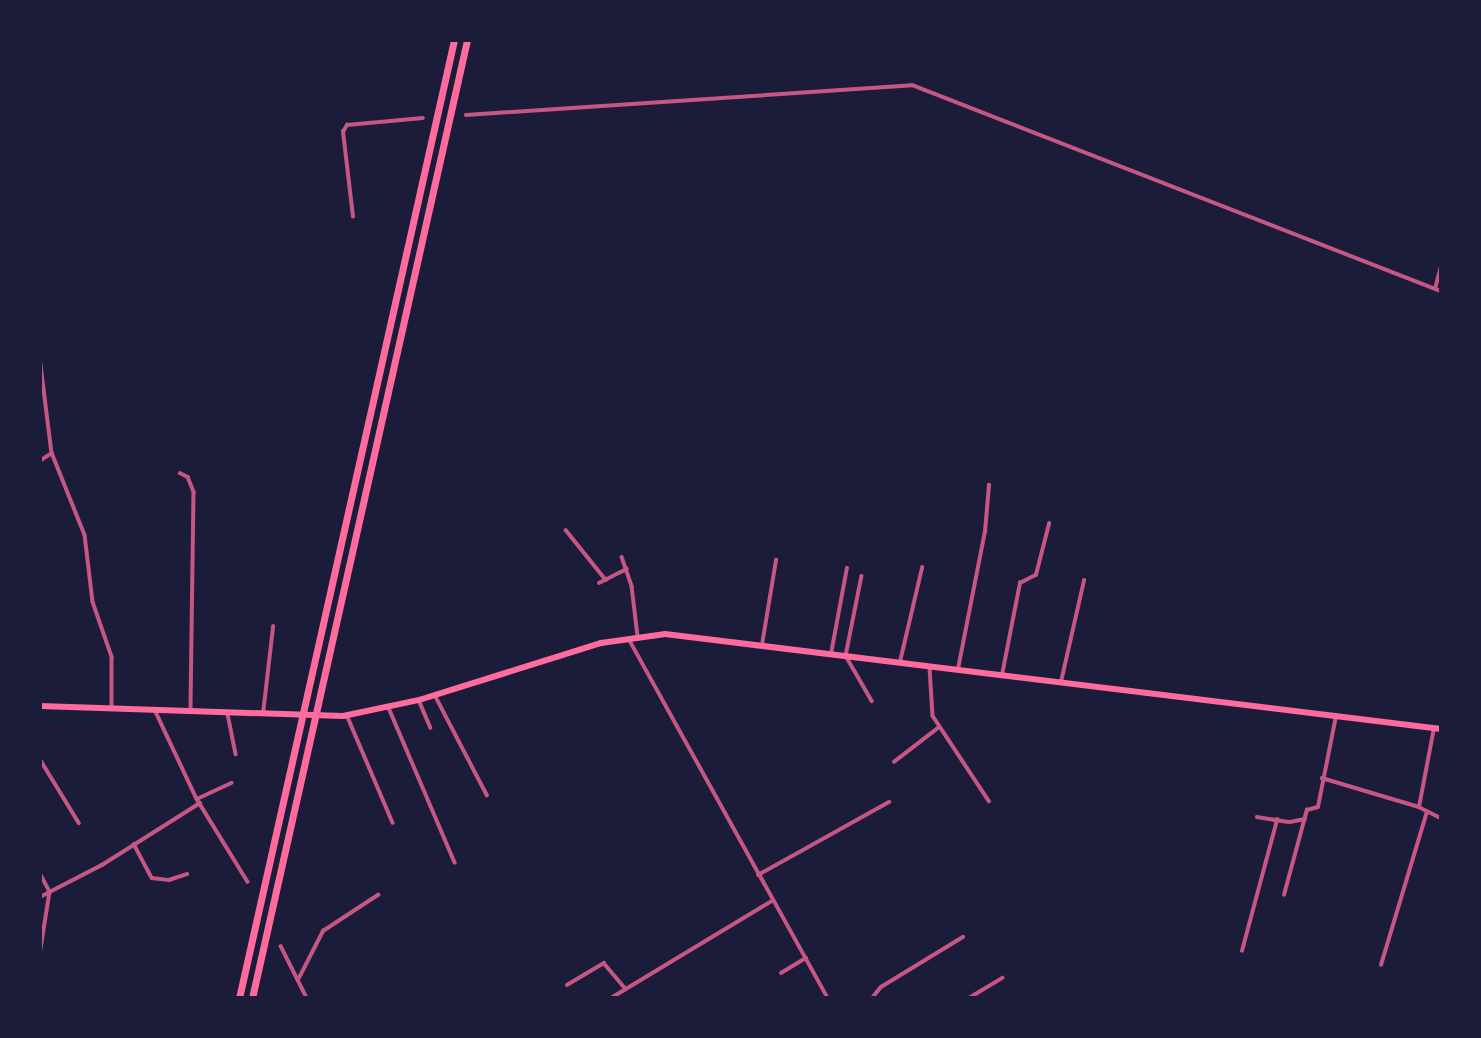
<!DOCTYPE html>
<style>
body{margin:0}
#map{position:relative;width:1481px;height:1038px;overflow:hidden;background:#1b1b3a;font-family:"Public Sans",sans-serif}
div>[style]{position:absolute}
.minor>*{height:3.5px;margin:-1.75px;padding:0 1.75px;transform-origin:1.75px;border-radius:1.75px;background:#c65784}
.trunk>*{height:6px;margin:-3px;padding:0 3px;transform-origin:3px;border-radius:3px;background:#ff6b9d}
.motorway>*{height:7px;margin:-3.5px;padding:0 3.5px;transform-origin:3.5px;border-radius:3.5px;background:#ff6b9d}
span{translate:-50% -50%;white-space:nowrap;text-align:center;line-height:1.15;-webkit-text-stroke:7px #1b1b3a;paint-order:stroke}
.frame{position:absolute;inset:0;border:42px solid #1b1b3a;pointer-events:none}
</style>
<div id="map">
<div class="minor">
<i style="left:466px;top:115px;width:447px;rotate:-3.8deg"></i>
<i style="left:912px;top:85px;width:568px;rotate:21.28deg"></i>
<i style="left:353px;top:217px;width:86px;rotate:-96.7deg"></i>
<i style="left:343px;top:132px;width:8px;rotate:-60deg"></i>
<i style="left:347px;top:125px;width:76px;rotate:-5.3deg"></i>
<i style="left:1435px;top:289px;width:23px;rotate:-75deg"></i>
<i style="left:40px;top:357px;width:97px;rotate:82.9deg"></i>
<i style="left:40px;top:461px;width:14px;rotate:-34deg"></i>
<i style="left:52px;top:453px;width:88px;rotate:68.1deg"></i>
<i style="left:85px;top:535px;width:67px;rotate:83.2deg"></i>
<i style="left:93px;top:602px;width:58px;rotate:70.9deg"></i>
<i style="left:112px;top:657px;width:50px;rotate:90deg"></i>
<i style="left:180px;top:473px;width:9px;rotate:27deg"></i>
<i style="left:188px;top:477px;width:16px;rotate:68deg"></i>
<i style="left:194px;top:492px;width:220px;rotate:90.8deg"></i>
<i style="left:566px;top:530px;width:64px;rotate:51.3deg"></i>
<i style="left:622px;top:557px;width:31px;rotate:71deg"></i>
<i style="left:632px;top:586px;width:50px;rotate:83.2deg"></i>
<i style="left:862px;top:576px;width:82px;rotate:101.3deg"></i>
<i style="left:846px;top:656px;width:52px;rotate:60deg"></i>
<i style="left:599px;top:583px;width:31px;rotate:-27deg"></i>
<i style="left:629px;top:639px;width:410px;rotate:61deg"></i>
<i style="left:762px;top:645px;width:86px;rotate:-80.6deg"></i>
<i style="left:831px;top:654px;width:87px;rotate:-79.5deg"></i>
<i style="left:900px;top:662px;width:97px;rotate:-76.8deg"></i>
<i style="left:930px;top:668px;width:48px;rotate:86.4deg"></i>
<i style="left:933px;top:716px;width:102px;rotate:56.6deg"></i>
<i style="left:958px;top:669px;width:140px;rotate:-78.9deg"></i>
<i style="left:985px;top:532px;width:47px;rotate:-85.1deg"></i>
<i style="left:1002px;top:675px;width:94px;rotate:-78.9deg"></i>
<i style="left:1020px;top:583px;width:18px;rotate:-27deg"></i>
<i style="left:1036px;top:575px;width:53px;rotate:-75.7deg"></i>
<i style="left:1061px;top:682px;width:104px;rotate:-77.2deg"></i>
<i style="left:435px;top:695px;width:113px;rotate:62.5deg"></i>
<i style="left:419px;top:700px;width:30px;rotate:67deg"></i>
<i style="left:389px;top:708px;width:168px;rotate:66.9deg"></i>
<i style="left:156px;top:712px;width:96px;rotate:64.8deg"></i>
<i style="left:197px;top:799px;width:97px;rotate:58.4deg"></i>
<i style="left:228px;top:714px;width:41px;rotate:78.7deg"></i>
<i style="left:263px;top:714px;width:88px;rotate:-83.4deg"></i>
<i style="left:347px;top:715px;width:117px;rotate:66.9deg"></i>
<i style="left:40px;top:759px;width:75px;rotate:58.6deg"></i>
<i style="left:894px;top:762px;width:56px;rotate:-37.7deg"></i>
<i style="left:1322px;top:778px;width:101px;rotate:16.6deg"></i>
<i style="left:1419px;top:807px;width:80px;rotate:-79.2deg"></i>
<i style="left:197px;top:799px;width:38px;rotate:-25deg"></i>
<i style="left:1419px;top:807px;width:25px;rotate:27deg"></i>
<i style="left:1257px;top:817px;width:33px;rotate:9deg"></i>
<i style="left:1290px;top:822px;width:15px;rotate:-11deg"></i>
<i style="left:134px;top:844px;width:38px;rotate:62deg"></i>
<i style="left:152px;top:878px;width:17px;rotate:7deg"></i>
<i style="left:169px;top:880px;width:19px;rotate:-18deg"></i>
<i style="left:40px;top:873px;width:21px;rotate:62deg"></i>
<i style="left:50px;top:892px;width:64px;rotate:99deg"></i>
<i style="left:758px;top:875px;width:150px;rotate:-29.1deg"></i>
<i style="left:1284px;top:895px;width:88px;rotate:-74.9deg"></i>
<i style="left:1307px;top:810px;width:11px;rotate:-15deg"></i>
<i style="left:1318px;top:807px;width:93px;rotate:-78.8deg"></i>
<i style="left:40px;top:897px;width:70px;rotate:-27.3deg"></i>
<i style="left:102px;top:865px;width:116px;rotate:-32.3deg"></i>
<i style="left:281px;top:946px;width:58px;rotate:63.4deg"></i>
<i style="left:1242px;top:951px;width:136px;rotate:-75deg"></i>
<i style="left:1381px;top:965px;width:160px;rotate:-73.3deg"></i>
<i style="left:781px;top:973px;width:29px;rotate:-31deg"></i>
<i style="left:299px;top:978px;width:53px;rotate:-62.9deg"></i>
<i style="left:323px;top:931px;width:66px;rotate:-33.2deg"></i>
<i style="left:567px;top:985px;width:43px;rotate:-30.7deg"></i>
<i style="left:604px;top:963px;width:34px;rotate:50deg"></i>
<i style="left:611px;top:998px;width:188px;rotate:-31.1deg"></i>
<i style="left:872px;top:998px;width:14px;rotate:-51deg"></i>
<i style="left:881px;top:987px;width:96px;rotate:-31.4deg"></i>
<i style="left:969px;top:998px;width:39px;rotate:-31deg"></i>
</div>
<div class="trunk">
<i style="left:40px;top:706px;width:303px;rotate:1.9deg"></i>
<i style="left:343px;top:716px;width:78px;rotate:-11.9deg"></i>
<i style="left:419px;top:700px;width:191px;rotate:-17.4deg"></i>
<i style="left:601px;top:643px;width:65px;rotate:-8deg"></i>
<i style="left:665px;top:634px;width:782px;rotate:6.98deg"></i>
</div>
<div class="motorway">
<i style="left:239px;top:998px;width:982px;rotate:-77.35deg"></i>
<i style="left:252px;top:998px;width:982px;rotate:-77.35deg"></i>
</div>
<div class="frame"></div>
</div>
